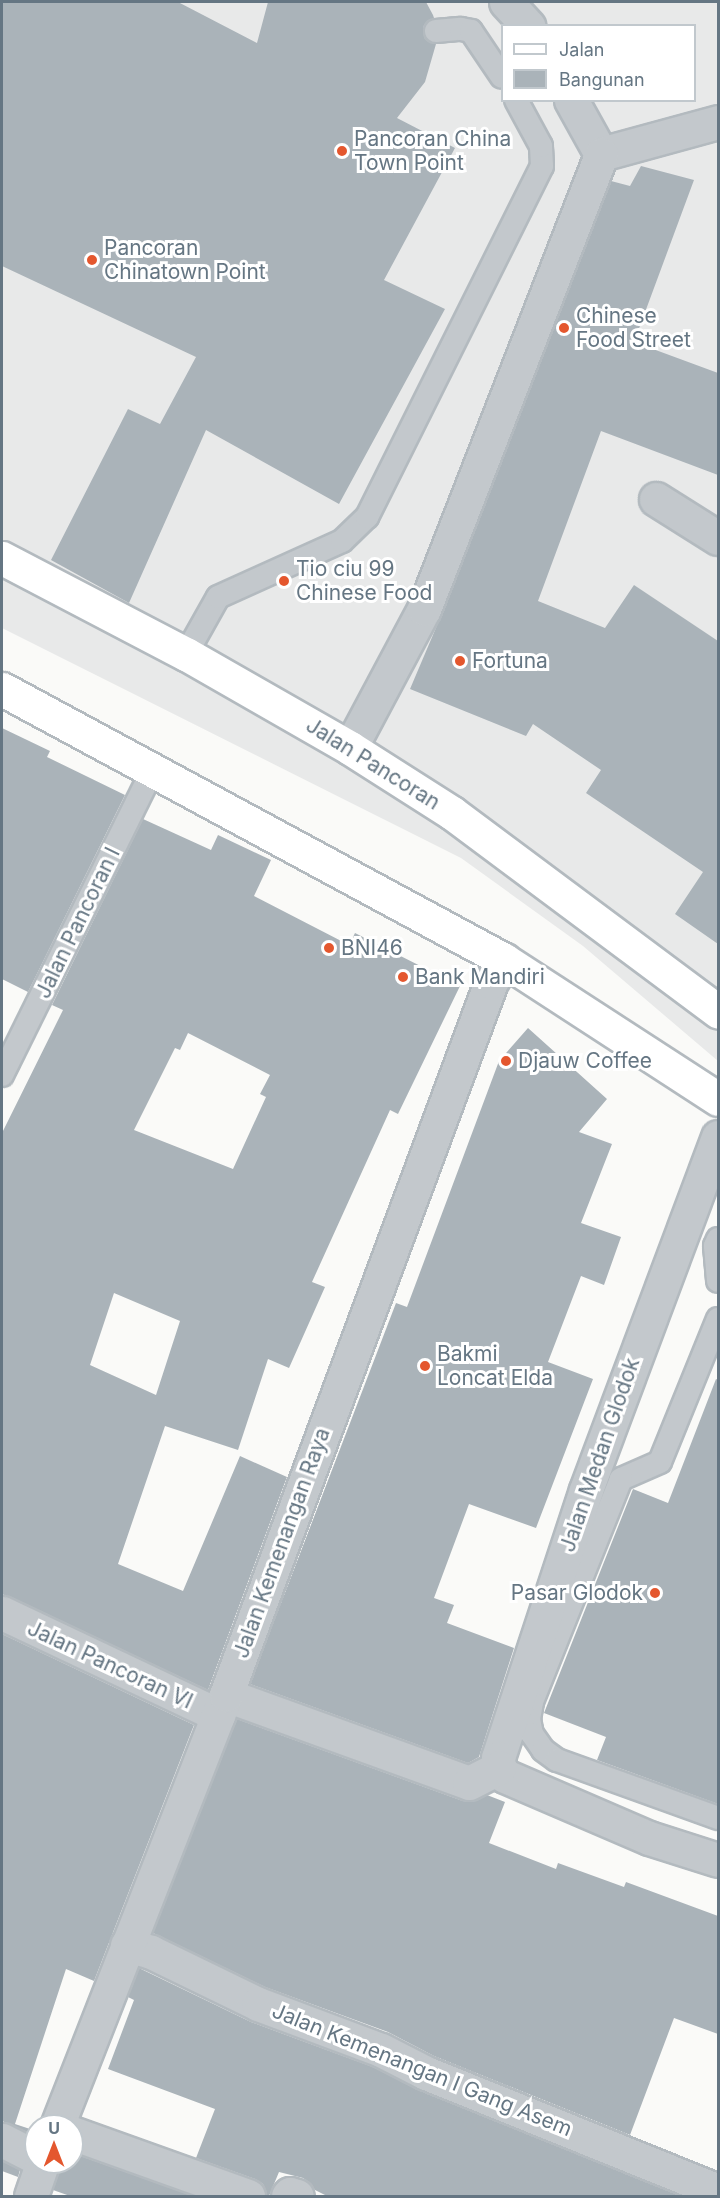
<!DOCTYPE html>
<style>
body{margin:0}
#map{position:relative;width:720px;height:2198px;overflow:hidden;background:#fafaf8;font-family:Inter,sans-serif}
div>[style]{position:absolute}
.built>*{inset:0;background:#e8e9e9}
.building>*{inset:0;background:#aab3b9}
.roads{filter:drop-shadow(2px 0 #b3babf) drop-shadow(-2px 0 #b3babf) drop-shadow(0 2px #b3babf) drop-shadow(0 -2px #b3babf)}
.lane>*{height:22px;margin:-11px;padding:0 11px;transform-origin:11px;border-radius:11px;background:#c3c8cc}
.street>*{height:33px;margin:-16.5px;padding:0 16.5px;transform-origin:16.5px;border-radius:16.5px;background:#c3c8cc}
.secondary>*{height:33px;margin:-16.5px;padding:0 16.5px;transform-origin:16.5px;border-radius:16.5px;background:#fff}
.dots>*{width:16px;height:16px;translate:-50% -50%;box-sizing:border-box;border:3px solid #fff;border-radius:50%}
span{translate:-50% -50%;white-space:nowrap;text-align:center;line-height:1.15;-webkit-text-stroke:6px #fff;paint-order:stroke}
.poi-label{font-size:21px;color:#657683}
.left{translate:0 -50%;text-align:left}
.right{translate:-100% -50%;text-align:right}
.street-label{font-size:21px;color:#657683}
.frame{position:absolute;inset:0;border:3px solid #657683;pointer-events:none}
.legend{position:absolute;left:501px;top:24px;width:195px;height:78px;box-sizing:border-box;background:#fff;border:2px solid #c1c8cd;margin:0;padding:8px 10px;list-style:none;font-size:18px;color:#657683}
.legend li{display:flex;align-items:center;gap:12px;height:30px}
.legend b{width:30px;border:2px solid #c1c8cd}
.north{position:absolute;left:24px;top:2114px;width:60px;height:60px;box-sizing:border-box;background:#fff;border:2px solid #c1c8cd;border-radius:50%;rotate:0deg;font-size:16px;font-weight:700;line-height:24px;text-align:center;color:#657683}
.north::after{content:'';display:block;margin:auto;width:21px;height:27px;background:#e4572e;clip-path:polygon(50% 0,100% 100%,50% 72%,0 100%)}
</style>
<div id="map">
<div class="built">
<i style="clip-path:polygon(evenodd,2px 2px,718px 2px,718px 1061px,583px 946px,461px 858px,2px 628px,2px 2px,502px 26px,694px 26px,694px 100px,502px 100px,502px 26px)"></i>
</div>
<div class="building">
<i style="clip-path:polygon(2px 2px,178px 2px,257px 43px,268px 2px,426px 2px,433px 15px,434px 18px,424px 25px,423px 31px,425px 39px,436px 44px,425px 82px,397px 118px,455px 148px,384px 280px,445px 309px,339px 504px,206px 430px,129px 603px,51px 560px,128px 409px,160px 424px,196px 357px,2px 266px)"></i>
<i style="clip-path:polygon(641px 166px,694px 180px,634px 342px,718px 373px,718px 475px,601px 431px,538px 601px,605px 628px,634px 585px,718px 641px,718px 944px,675px 914px,703px 872px,586px 793px,601px 770px,533px 724px,526px 736px,410px 689px,441px 616px,611px 181px,630px 186px)"></i>
<i style="clip-path:polygon(2px 728px,50px 751px,47px 757px,125px 795px,28px 992px,2px 979px)"></i>
<i style="clip-path:polygon(evenodd,143px 819px,211px 850px,218px 835px,271px 860px,254px 896px,349px 945px,355px 933px,460px 986px,398px 1114px,390px 1110px,312px 1282px,325px 1287px,289px 1368px,268px 1359px,238px 1450px,165px 1426px,118px 1564px,183px 1591px,240px 1456px,287px 1477px,208px 1690px,2px 1594px,2px 1133px,63px 1010px,52px 1005px,143px 819px,188px 1033px,270px 1075px,260px 1094px,266px 1097px,233px 1169px,134px 1130px,175px 1048px,180px 1050px,188px 1033px,143px 819px,114px 1293px,180px 1321px,156px 1395px,90px 1365px,114px 1293px)"></i>
<i style="clip-path:polygon(528px 1028px,607px 1099px,579px 1132px,612px 1144px,581px 1223px,621px 1237px,604px 1285px,581px 1276px,548px 1362px,593px 1379px,536px 1528px,469px 1504px,434px 1598px,454px 1605px,447px 1623px,514px 1648px,479px 1757px,468px 1763px,250px 1684px,396px 1303px,407px 1307px,499px 1061px)"></i>
<i style="clip-path:polygon(716px 1379px,718px 1380px,718px 1804px,597px 1760px,606px 1737px,544px 1713px,633px 1489px,668px 1503px)"></i>
<i style="clip-path:polygon(2px 1634px,194px 1725px,94px 1981px,66px 1969px,15px 2124px,36px 2131px,36px 2136px,2px 2121px)"></i>
<i style="clip-path:polygon(237px 1719px,463px 1801px,471px 1802px,487px 1795px,505px 1802px,489px 1843px,556px 1869px,558px 1863px,624px 1887px,626px 1882px,718px 1916px,718px 2034px,674px 2018px,630px 2135px,434px 2056px,388px 2032px,265px 1987px,153px 1933px)"></i>
<i style="clip-path:polygon(139px 1968px,251px 2022px,373px 2067px,419px 2090px,682px 2196px,327px 2196px,315px 2190px,310px 2183px,303px 2178px,279px 2172px,269px 2196px,266px 2196px,263px 2184px,255px 2179px,196px 2158px,215px 2109px,108px 2069px,134px 2000px,128px 1997px)"></i>
<i style="clip-path:polygon(72px 2153px,194px 2196px,70px 2196px,53px 2190px,61px 2162px,72px 2162px)"></i>
<i style="clip-path:polygon(2px 2161px,20px 2170px,18px 2177px,2px 2171px)"></i>
</div>
<div class="roads">
<div class="lane">
<i style="left:436px;top:31px;width:25px;rotate:-5deg"></i>
<i style="left:461px;top:29px;width:10px;rotate:11deg"></i>
<i style="left:471px;top:31px;width:55px;rotate:56deg"></i>
<i style="left:186px;top:654px;width:65px;rotate:-60.7deg"></i>
<i style="left:218px;top:597px;width:136px;rotate:-24.3deg"></i>
<i style="left:342px;top:541px;width:35px;rotate:-44deg"></i>
<i style="left:367px;top:517px;width:392px;rotate:-63.5deg"></i>
<i style="left:542px;top:166px;width:20px;rotate:-93deg"></i>
<i style="left:541px;top:146px;width:52px;rotate:-118.5deg"></i>
<i style="left:2px;top:1075px;width:339px;rotate:-63.7deg"></i>
<i style="left:718px;top:1239px;width:8px;rotate:113deg"></i>
<i style="left:715px;top:1246px;width:35px;rotate:85deg"></i>
<i style="left:718px;top:1319px;width:154px;rotate:112.1deg"></i>
<i style="left:660px;top:1462px;width:43px;rotate:156.4deg"></i>
<i style="left:621px;top:1479px;width:240px;rotate:111.8deg"></i>
<i style="left:532px;top:1702px;width:17px;rotate:100deg"></i>
<i style="left:529px;top:1719px;width:15px;rotate:79deg"></i>
<i style="left:532px;top:1734px;width:19px;rotate:55deg"></i>
<i style="left:543px;top:1750px;width:17px;rotate:36deg"></i>
<i style="left:557px;top:1760px;width:171px;rotate:19.8deg"></i>
</div>
<div class="street">
<i style="left:506px;top:2px;width:33px;rotate:47deg"></i>
<i style="left:571px;top:100px;width:62px;rotate:60.9deg"></i>
<i style="left:601px;top:154px;width:121px;rotate:-15.3deg"></i>
<i style="left:656px;top:499px;width:73px;rotate:32.2deg"></i>
<i style="left:350px;top:748px;width:157px;rotate:-62deg"></i>
<i style="left:424px;top:609px;width:488px;rotate:-68.7deg"></i>
<i style="left:718px;top:1137px;width:377px;rotate:110.5deg"></i>
<i style="left:586px;top:1490px;width:282px;rotate:108.2deg"></i>
<i style="left:498px;top:1758px;width:10px;rotate:84deg"></i>
<i style="left:499px;top:1768px;width:10px;rotate:53deg"></i>
<i style="left:505px;top:1776px;width:157px;rotate:23.3deg"></i>
<i style="left:649px;top:1838px;width:72px;rotate:17.7deg"></i>
<i style="left:2px;top:1613px;width:239px;rotate:25.3deg"></i>
<i style="left:226px;top:1695px;width:258px;rotate:19.9deg"></i>
<i style="left:469px;top:1783px;width:34px;rotate:-27deg"></i>
<i style="left:127px;top:1945px;width:25px;rotate:16deg"></i>
<i style="left:151px;top:1952px;width:119px;rotate:25.9deg"></i>
<i style="left:258px;top:2004px;width:131px;rotate:20.5deg"></i>
<i style="left:381px;top:2050px;width:51px;rotate:27.1deg"></i>
<i style="left:426px;top:2073px;width:315px;rotate:22deg"></i>
<i style="left:57px;top:2126px;width:463px;rotate:-68.6deg"></i>
<i style="left:226px;top:1695px;width:761px;rotate:-69.61deg"></i>
<i style="left:491px;top:982px;width:26px;rotate:-59deg"></i>
<i style="left:72px;top:2133px;width:187px;rotate:19.7deg"></i>
<i style="left:2px;top:2140px;width:38px;rotate:27deg"></i>
<i style="left:31px;top:2196px;width:36px;rotate:-71deg"></i>
<i style="left:288px;top:2196px;width:3px;rotate:-45deg"></i>
<i style="left:290px;top:2194px;width:7px;rotate:16deg"></i>
</div>
<div class="secondary">
<i style="left:2px;top:558px;width:208px;rotate:27.6deg"></i>
<i style="left:186px;top:654px;width:189px;rotate:29.8deg"></i>
<i style="left:350px;top:748px;width:121px;rotate:32.5deg"></i>
<i style="left:452px;top:813px;width:332px;rotate:36.7deg"></i>
<i style="left:2px;top:689px;width:570px;rotate:28.36deg"></i>
<i style="left:504px;top:960px;width:255px;rotate:33deg"></i>
</div>
</div>
<div class="dots">
<i style="left:342px;top:151px;background:#e4572e"></i>
<i style="left:92px;top:260px;background:#e4572e"></i>
<i style="left:564px;top:328px;background:#e4572e"></i>
<i style="left:284px;top:581px;background:#e4572e"></i>
<i style="left:460px;top:661px;background:#e4572e"></i>
<i style="left:329px;top:948px;background:#e4572e"></i>
<i style="left:403px;top:977px;background:#e4572e"></i>
<i style="left:506px;top:1061px;background:#e4572e"></i>
<i style="left:425px;top:1366px;background:#e4572e"></i>
<i style="left:655px;top:1593px;background:#e4572e"></i>
</div>
<div class="poi-label">
<span class="left" style="left:354px;top:151px">Pancoran China<br>Town Point</span>
<span class="left" style="left:104px;top:260px">Pancoran<br>Chinatown Point</span>
<span class="left" style="left:576px;top:328px">Chinese<br>Food Street</span>
<span class="left" style="left:296px;top:581px">Tio ciu 99<br>Chinese Food</span>
<span class="left" style="left:472px;top:661px">Fortuna</span>
<span class="left" style="left:341px;top:948px">BNI46</span>
<span class="left" style="left:415px;top:977px">Bank Mandiri</span>
<span class="left" style="left:518px;top:1061px">Djauw Coffee</span>
<span class="left" style="left:437px;top:1366px">Bakmi<br>Loncat Elda</span>
<span class="right" style="left:643px;top:1593px">Pasar Glodok</span>
</div>
<div class="street-label">
<span style="left:373px;top:764px;rotate:32deg">Jalan Pancoran</span>
<span style="left:78px;top:923px;rotate:-64deg">Jalan Pancoran I</span>
<span style="left:600px;top:1455px;rotate:-71deg">Jalan Medan Glodok</span>
<span style="left:282px;top:1543px;rotate:-70deg">Jalan Kemenangan Raya</span>
<span style="left:110px;top:1665px;rotate:25deg">Jalan Pancoran VI</span>
<span style="left:422px;top:2070px;rotate:22deg">Jalan Kemenangan I Gang Asem</span>
</div>
<div class="frame"></div>
<ul class="legend">
<li><b style="height:8px;background:#fff"></b>Jalan</li>
<li><b style="height:16px;background:#aab3b9"></b>Bangunan</li>
</ul>
<div class="north">U</div>
</div>
